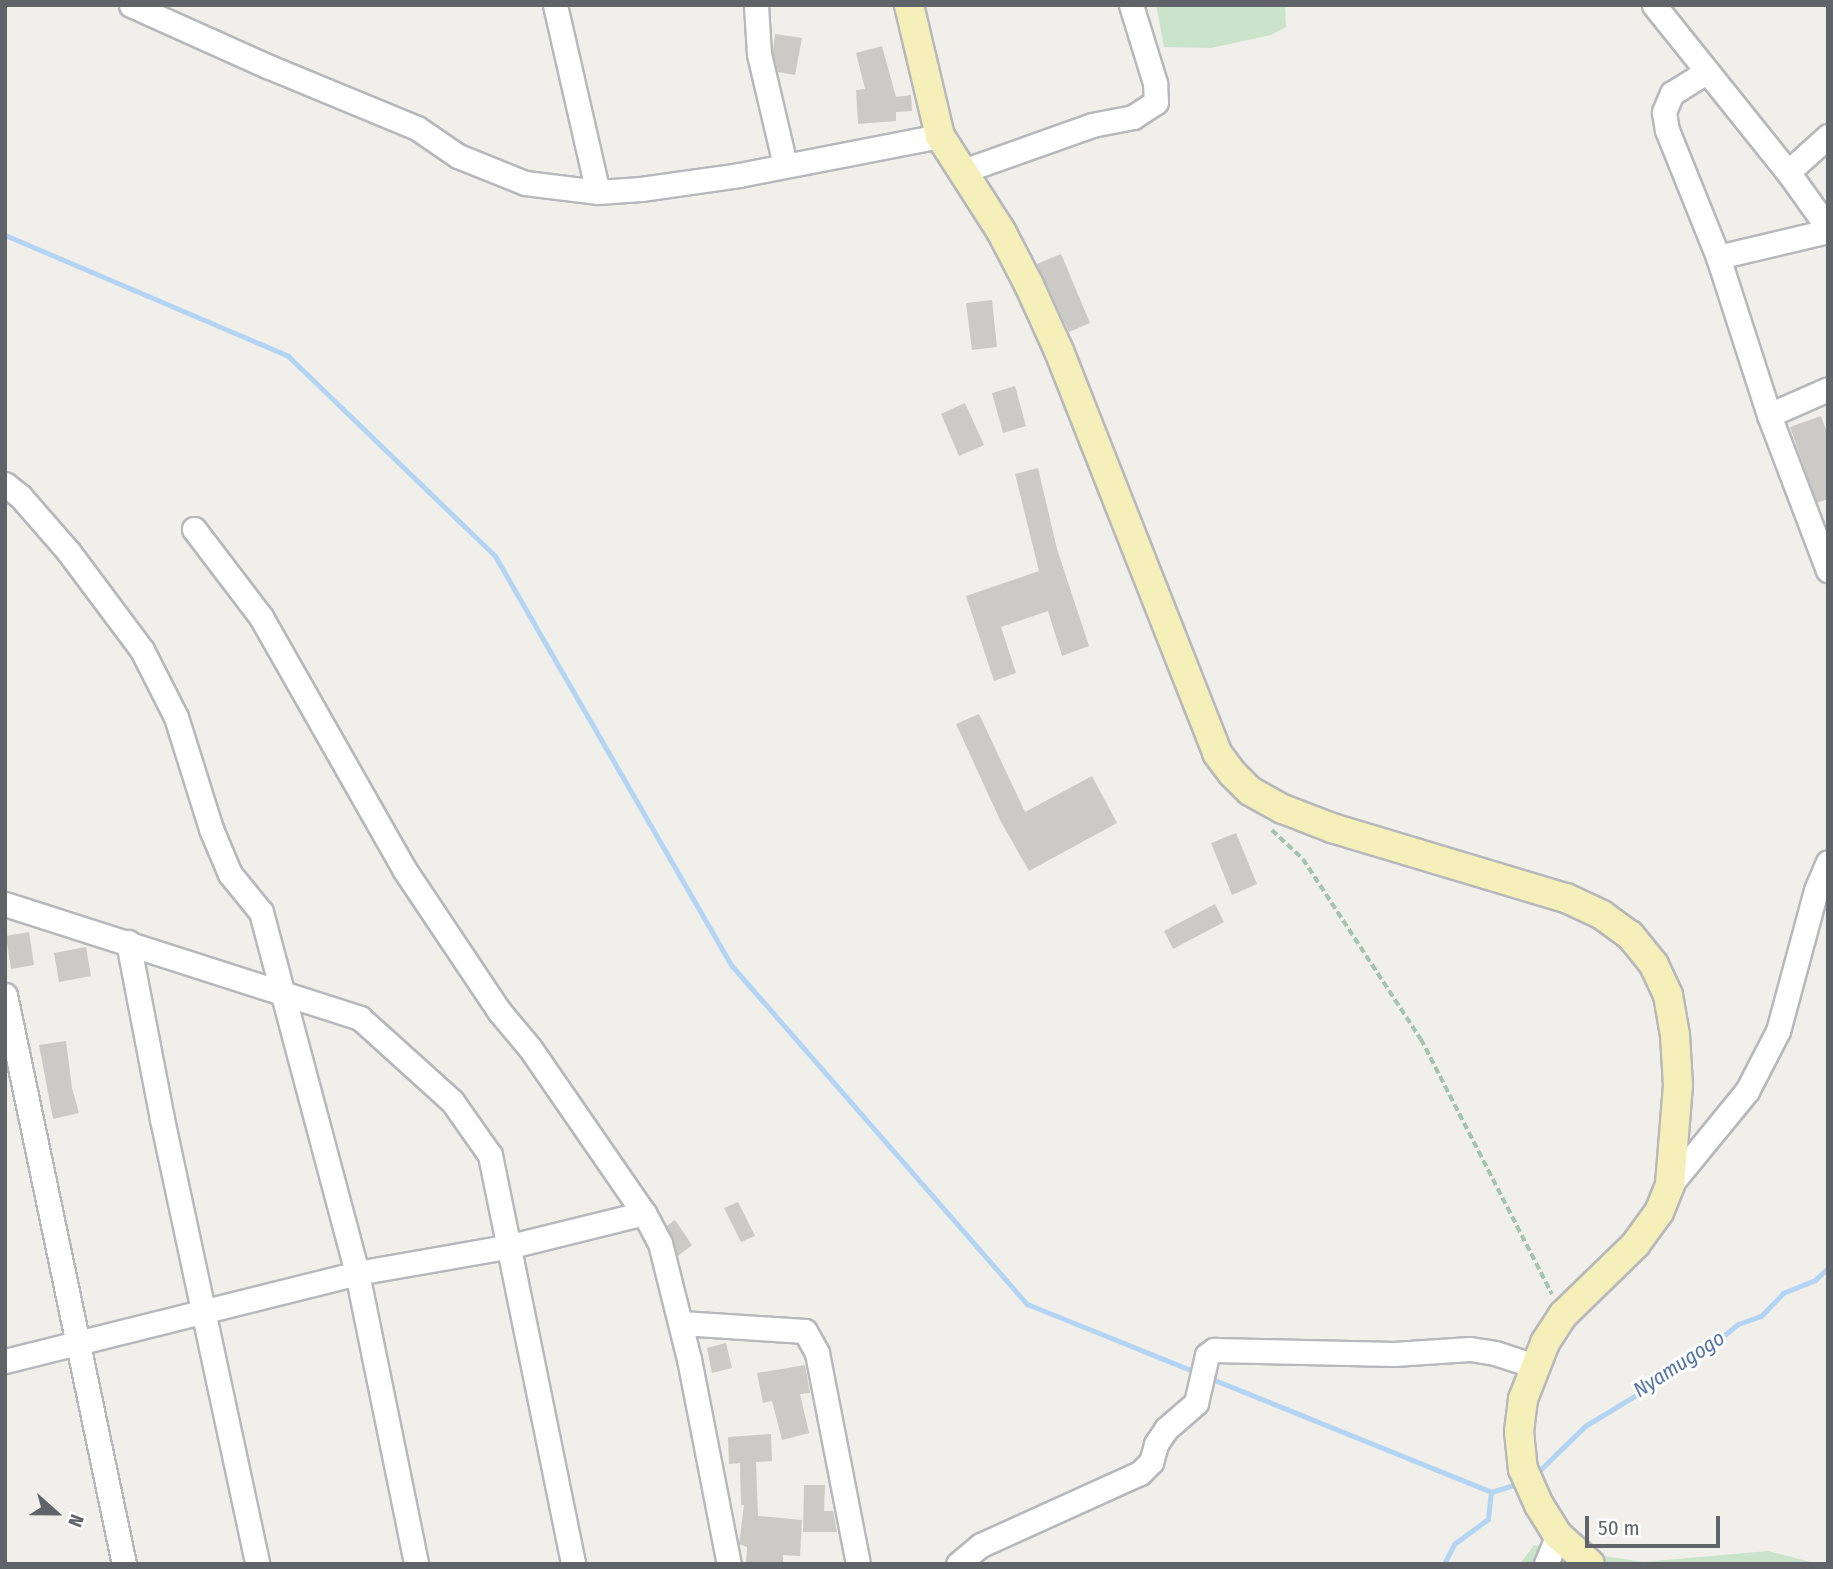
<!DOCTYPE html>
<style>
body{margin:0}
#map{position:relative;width:1833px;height:1569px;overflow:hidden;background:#f0efe9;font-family:"Fira Sans Condensed",sans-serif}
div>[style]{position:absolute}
.green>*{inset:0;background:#c9e4cb}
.stream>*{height:5px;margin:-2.5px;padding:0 2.5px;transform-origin:2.5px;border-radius:2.5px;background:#b4d4f4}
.building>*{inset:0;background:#cccac5}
.path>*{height:3.5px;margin-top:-1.75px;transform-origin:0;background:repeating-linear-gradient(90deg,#a3c4af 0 7px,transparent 0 10.5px)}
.roads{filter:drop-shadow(2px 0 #b6b8bb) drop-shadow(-2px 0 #b6b8bb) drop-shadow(0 2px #b6b8bb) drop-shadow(0 -2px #b6b8bb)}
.minor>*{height:23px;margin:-11.5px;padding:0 11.5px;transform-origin:11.5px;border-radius:11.5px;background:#fff}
.major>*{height:28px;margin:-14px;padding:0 14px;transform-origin:14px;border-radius:14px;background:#f5f0b9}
span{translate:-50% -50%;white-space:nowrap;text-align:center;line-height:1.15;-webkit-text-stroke:6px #fff;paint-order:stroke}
.water-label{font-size:21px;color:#5274a6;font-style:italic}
.frame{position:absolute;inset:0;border:7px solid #606367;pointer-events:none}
.north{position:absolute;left:21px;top:1478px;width:70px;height:70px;-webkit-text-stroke:5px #fff;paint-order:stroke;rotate:111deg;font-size:19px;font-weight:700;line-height:28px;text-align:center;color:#606367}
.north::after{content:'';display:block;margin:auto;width:24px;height:32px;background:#606367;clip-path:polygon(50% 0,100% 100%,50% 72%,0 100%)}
.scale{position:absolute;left:1585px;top:1516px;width:135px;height:32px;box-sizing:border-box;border:4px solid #606367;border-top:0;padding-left:9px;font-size:21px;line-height:24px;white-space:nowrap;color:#606367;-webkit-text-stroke:5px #fff;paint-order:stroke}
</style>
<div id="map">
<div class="green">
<i style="clip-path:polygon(1156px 5px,1285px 5px,1286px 27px,1271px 35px,1211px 48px,1164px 47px)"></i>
<i style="clip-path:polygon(1534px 1545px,1643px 1562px,1768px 1551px,1818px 1564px,1520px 1564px)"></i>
</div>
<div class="stream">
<i style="left:5px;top:235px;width:308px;rotate:23.1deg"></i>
<i style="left:288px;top:356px;width:288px;rotate:44deg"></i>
<i style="left:495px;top:556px;width:474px;rotate:60deg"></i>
<i style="left:732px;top:966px;width:449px;rotate:48.9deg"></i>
<i style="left:1027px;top:1304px;width:184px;rotate:22deg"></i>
<i style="left:1207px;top:1377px;width:306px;rotate:22deg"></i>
<i style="left:1537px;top:1473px;width:67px;rotate:-44.4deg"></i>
<i style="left:1585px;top:1426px;width:77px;rotate:-31.2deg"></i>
<i style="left:1651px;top:1386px;width:27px;rotate:-42deg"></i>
<i style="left:1671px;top:1368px;width:37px;rotate:-26deg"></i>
<i style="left:1704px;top:1352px;width:44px;rotate:-39.5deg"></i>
<i style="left:1738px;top:1324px;width:24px;rotate:-19deg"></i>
<i style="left:1761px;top:1316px;width:32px;rotate:-46deg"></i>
<i style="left:1783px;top:1293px;width:35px;rotate:-22deg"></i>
<i style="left:1815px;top:1280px;width:18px;rotate:-43deg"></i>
<i style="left:1444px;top:1564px;width:22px;rotate:-63deg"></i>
<i style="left:1454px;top:1544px;width:42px;rotate:-36.3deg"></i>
<i style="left:1488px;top:1519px;width:27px;rotate:-84deg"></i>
<i style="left:1491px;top:1492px;width:27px;rotate:-17deg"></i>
</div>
<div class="building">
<i style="clip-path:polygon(775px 34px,802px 38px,795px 75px,778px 72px,773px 52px)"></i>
<i style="clip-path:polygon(882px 46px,896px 97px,911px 95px,912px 111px,896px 112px,896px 121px,858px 124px,856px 90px,865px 89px,856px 53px)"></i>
<i style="clip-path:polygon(1061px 254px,1090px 323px,1069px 332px,1037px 264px)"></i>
<i style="clip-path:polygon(992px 300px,997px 347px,972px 350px,966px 303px)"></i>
<i style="clip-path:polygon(1015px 386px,1026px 426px,1003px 433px,992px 393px)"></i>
<i style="clip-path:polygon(965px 403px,984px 445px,959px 456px,941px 414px)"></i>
<i style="clip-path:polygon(1821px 416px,1828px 435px,1828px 499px,1817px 503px,1790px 427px)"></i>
<i style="clip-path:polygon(1038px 468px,1057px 549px,1089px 646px,1062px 656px,1048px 611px,1001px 627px,1016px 673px,994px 681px,966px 596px,1039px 571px,1015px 474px)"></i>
<i style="clip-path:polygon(979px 714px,1025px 812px,1092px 776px,1117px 823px,1029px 871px,1000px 820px,956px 724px)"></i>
<i style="clip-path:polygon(1236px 833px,1257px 884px,1232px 895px,1211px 843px)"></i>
<i style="clip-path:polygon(1215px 904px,1224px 922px,1173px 949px,1164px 931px)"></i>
<i style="clip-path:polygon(29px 932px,34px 965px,11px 969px,6px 936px)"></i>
<i style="clip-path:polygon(86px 947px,91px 976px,59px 982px,54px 953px)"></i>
<i style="clip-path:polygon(66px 1041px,72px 1088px,79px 1113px,53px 1119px,39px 1045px)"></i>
<i style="clip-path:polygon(738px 1202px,755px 1236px,741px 1242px,724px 1208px)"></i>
<i style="clip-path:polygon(675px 1220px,692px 1245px,678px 1256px,667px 1226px)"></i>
<i style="clip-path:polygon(726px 1343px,732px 1368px,712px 1373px,707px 1348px)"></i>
<i style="clip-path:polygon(805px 1365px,810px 1393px,800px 1394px,809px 1433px,782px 1440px,772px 1401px,763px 1403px,757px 1373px)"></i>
<i style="clip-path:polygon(771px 1434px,772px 1461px,756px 1462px,758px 1516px,802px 1520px,800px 1556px,783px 1555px,783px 1564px,746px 1564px,747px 1547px,739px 1544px,744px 1505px,741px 1505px,740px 1463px,729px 1464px,728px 1437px)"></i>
<i style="clip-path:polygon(804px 1485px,825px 1485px,824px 1511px,833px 1511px,837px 1532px,803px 1532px)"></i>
</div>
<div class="path">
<i style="left:1272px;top:830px;width:42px;rotate:43.1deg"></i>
<i style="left:1303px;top:859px;width:215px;rotate:56.8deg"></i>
<i style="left:1421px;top:1039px;width:287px;rotate:62.8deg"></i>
</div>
<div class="roads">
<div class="minor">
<i style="left:131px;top:5px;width:149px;rotate:24.2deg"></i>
<i style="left:267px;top:66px;width:162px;rotate:22.5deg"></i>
<i style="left:417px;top:128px;width:50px;rotate:34.3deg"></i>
<i style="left:458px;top:156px;width:72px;rotate:21.9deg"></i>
<i style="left:525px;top:183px;width:74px;rotate:7deg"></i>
<i style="left:598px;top:192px;width:43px;rotate:-4deg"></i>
<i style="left:641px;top:189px;width:99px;rotate:-8.1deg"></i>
<i style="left:739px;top:175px;width:205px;rotate:-11deg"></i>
<i style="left:555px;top:5px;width:192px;rotate:77.1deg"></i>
<i style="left:756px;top:5px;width:49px;rotate:86.5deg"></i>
<i style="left:759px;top:54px;width:114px;rotate:76.8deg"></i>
<i style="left:1654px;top:5px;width:214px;rotate:51.3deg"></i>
<i style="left:1788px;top:172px;width:69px;rotate:54.5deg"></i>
<i style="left:1706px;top:72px;width:40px;rotate:148deg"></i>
<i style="left:1672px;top:93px;width:21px;rotate:113deg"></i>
<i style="left:1664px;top:112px;width:18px;rotate:81deg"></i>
<i style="left:1667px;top:130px;width:137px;rotate:68.1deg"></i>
<i style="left:1718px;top:257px;width:166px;rotate:72.1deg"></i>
<i style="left:1769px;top:415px;width:166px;rotate:69.2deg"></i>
<i style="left:963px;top:171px;width:137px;rotate:-19.6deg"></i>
<i style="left:1092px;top:125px;width:42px;rotate:-11deg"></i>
<i style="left:1133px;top:117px;width:27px;rotate:-33deg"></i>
<i style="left:1156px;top:102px;width:19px;rotate:-93deg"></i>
<i style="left:1155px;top:83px;width:82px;rotate:-107.1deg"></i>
<i style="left:1788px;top:172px;width:54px;rotate:-42deg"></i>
<i style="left:1718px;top:257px;width:113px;rotate:-13.3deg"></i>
<i style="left:1769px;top:415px;width:64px;rotate:-23.8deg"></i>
<i style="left:5px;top:484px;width:19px;rotate:39deg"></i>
<i style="left:20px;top:496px;width:73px;rotate:48.9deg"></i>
<i style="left:68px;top:551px;width:124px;rotate:53.2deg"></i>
<i style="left:142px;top:650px;width:75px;rotate:63.1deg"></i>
<i style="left:176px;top:717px;width:117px;rotate:72.6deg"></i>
<i style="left:211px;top:829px;width:49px;rotate:67.1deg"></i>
<i style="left:230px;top:874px;width:49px;rotate:50.8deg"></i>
<i style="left:261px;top:912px;width:374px;rotate:75.1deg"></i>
<i style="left:357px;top:1273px;width:297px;rotate:78.5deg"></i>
<i style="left:194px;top:529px;width:111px;rotate:52.7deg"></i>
<i style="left:261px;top:617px;width:290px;rotate:60.4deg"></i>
<i style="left:404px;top:869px;width:171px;rotate:56.2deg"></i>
<i style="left:499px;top:1011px;width:48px;rotate:50deg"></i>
<i style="left:530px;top:1048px;width:201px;rotate:55.4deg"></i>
<i style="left:644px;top:1213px;width:34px;rotate:62deg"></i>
<i style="left:660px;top:1243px;width:120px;rotate:76deg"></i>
<i style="left:689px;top:1359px;width:209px;rotate:79deg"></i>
<i style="left:5px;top:904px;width:373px;rotate:17.8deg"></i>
<i style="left:360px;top:1018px;width:124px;rotate:42.1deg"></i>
<i style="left:452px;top:1101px;width:66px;rotate:54.9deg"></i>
<i style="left:490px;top:1155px;width:417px;rotate:78.5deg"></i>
<i style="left:128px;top:942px;width:180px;rotate:79.1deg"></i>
<i style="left:162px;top:1119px;width:455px;rotate:77.9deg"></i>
<i style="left:5px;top:995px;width:581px;rotate:78.19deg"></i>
<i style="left:1670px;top:1185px;width:122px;rotate:-50.7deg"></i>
<i style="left:1747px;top:1091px;width:68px;rotate:-62.7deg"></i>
<i style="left:1778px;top:1031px;width:146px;rotate:-74.9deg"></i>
<i style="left:1816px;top:890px;width:30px;rotate:-67deg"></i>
<i style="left:681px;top:1323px;width:124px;rotate:3.7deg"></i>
<i style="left:805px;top:1331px;width:25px;rotate:61deg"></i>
<i style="left:817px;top:1353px;width:215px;rotate:79deg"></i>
<i style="left:5px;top:1361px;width:363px;rotate:-14deg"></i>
<i style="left:357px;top:1273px;width:156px;rotate:-9.9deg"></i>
<i style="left:511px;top:1246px;width:137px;rotate:-13.9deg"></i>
<i style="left:958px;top:1564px;width:30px;rotate:-40deg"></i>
<i style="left:981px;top:1545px;width:175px;rotate:-24.4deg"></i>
<i style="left:1140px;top:1473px;width:16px;rotate:-45deg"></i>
<i style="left:1151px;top:1462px;width:19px;rotate:-74deg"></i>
<i style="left:1156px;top:1444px;width:18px;rotate:-56deg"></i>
<i style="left:1166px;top:1429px;width:40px;rotate:-41deg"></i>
<i style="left:1196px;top:1403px;width:49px;rotate:-77.1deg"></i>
<i style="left:1207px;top:1355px;width:9px;rotate:-36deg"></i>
<i style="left:1214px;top:1350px;width:180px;rotate:1.3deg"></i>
<i style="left:1394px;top:1354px;width:76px;rotate:-3.8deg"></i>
<i style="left:1470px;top:1349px;width:25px;rotate:9deg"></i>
<i style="left:1495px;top:1353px;width:42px;rotate:18deg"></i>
<i style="left:1546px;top:1564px;width:31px;rotate:-68deg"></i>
</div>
<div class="major">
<i style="left:909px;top:5px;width:135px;rotate:76.7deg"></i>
<i style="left:940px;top:136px;width:113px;rotate:57.3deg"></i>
<i style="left:1001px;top:231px;width:61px;rotate:62.6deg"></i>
<i style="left:1029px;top:285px;width:72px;rotate:65.6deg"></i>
<i style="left:1059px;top:351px;width:432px;rotate:68.5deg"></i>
<i style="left:1217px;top:753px;width:25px;rotate:53deg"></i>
<i style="left:1232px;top:773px;width:25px;rotate:45deg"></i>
<i style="left:1250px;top:791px;width:38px;rotate:29deg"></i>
<i style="left:1283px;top:809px;width:53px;rotate:21.2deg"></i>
<i style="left:1332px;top:828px;width:244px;rotate:16.7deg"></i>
<i style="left:1566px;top:898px;width:40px;rotate:25deg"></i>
<i style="left:1602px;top:915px;width:34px;rotate:36deg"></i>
<i style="left:1630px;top:935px;width:38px;rotate:51deg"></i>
<i style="left:1654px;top:965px;width:33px;rotate:65deg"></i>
<i style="left:1668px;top:995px;width:41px;rotate:80.1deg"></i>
<i style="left:1675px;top:1035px;width:50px;rotate:86.6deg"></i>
<i style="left:1678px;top:1085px;width:100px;rotate:94.6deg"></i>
<i style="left:1670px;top:1185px;width:29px;rotate:112deg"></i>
<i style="left:1659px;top:1212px;width:39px;rotate:126deg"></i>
<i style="left:1636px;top:1244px;width:102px;rotate:135.8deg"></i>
<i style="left:1563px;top:1315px;width:33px;rotate:123deg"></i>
<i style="left:1545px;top:1343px;width:60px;rotate:111.4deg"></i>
<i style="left:1523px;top:1399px;width:33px;rotate:97deg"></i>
<i style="left:1519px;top:1432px;width:37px;rotate:84deg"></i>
<i style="left:1523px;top:1469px;width:39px;rotate:66deg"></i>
<i style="left:1539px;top:1505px;width:36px;rotate:58deg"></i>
<i style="left:1558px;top:1535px;width:43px;rotate:42.2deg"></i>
</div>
</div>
<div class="water-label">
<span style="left:1679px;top:1364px;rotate:-33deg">Nyamugogo</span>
</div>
<div class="frame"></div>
<div class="north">N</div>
<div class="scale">50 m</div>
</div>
